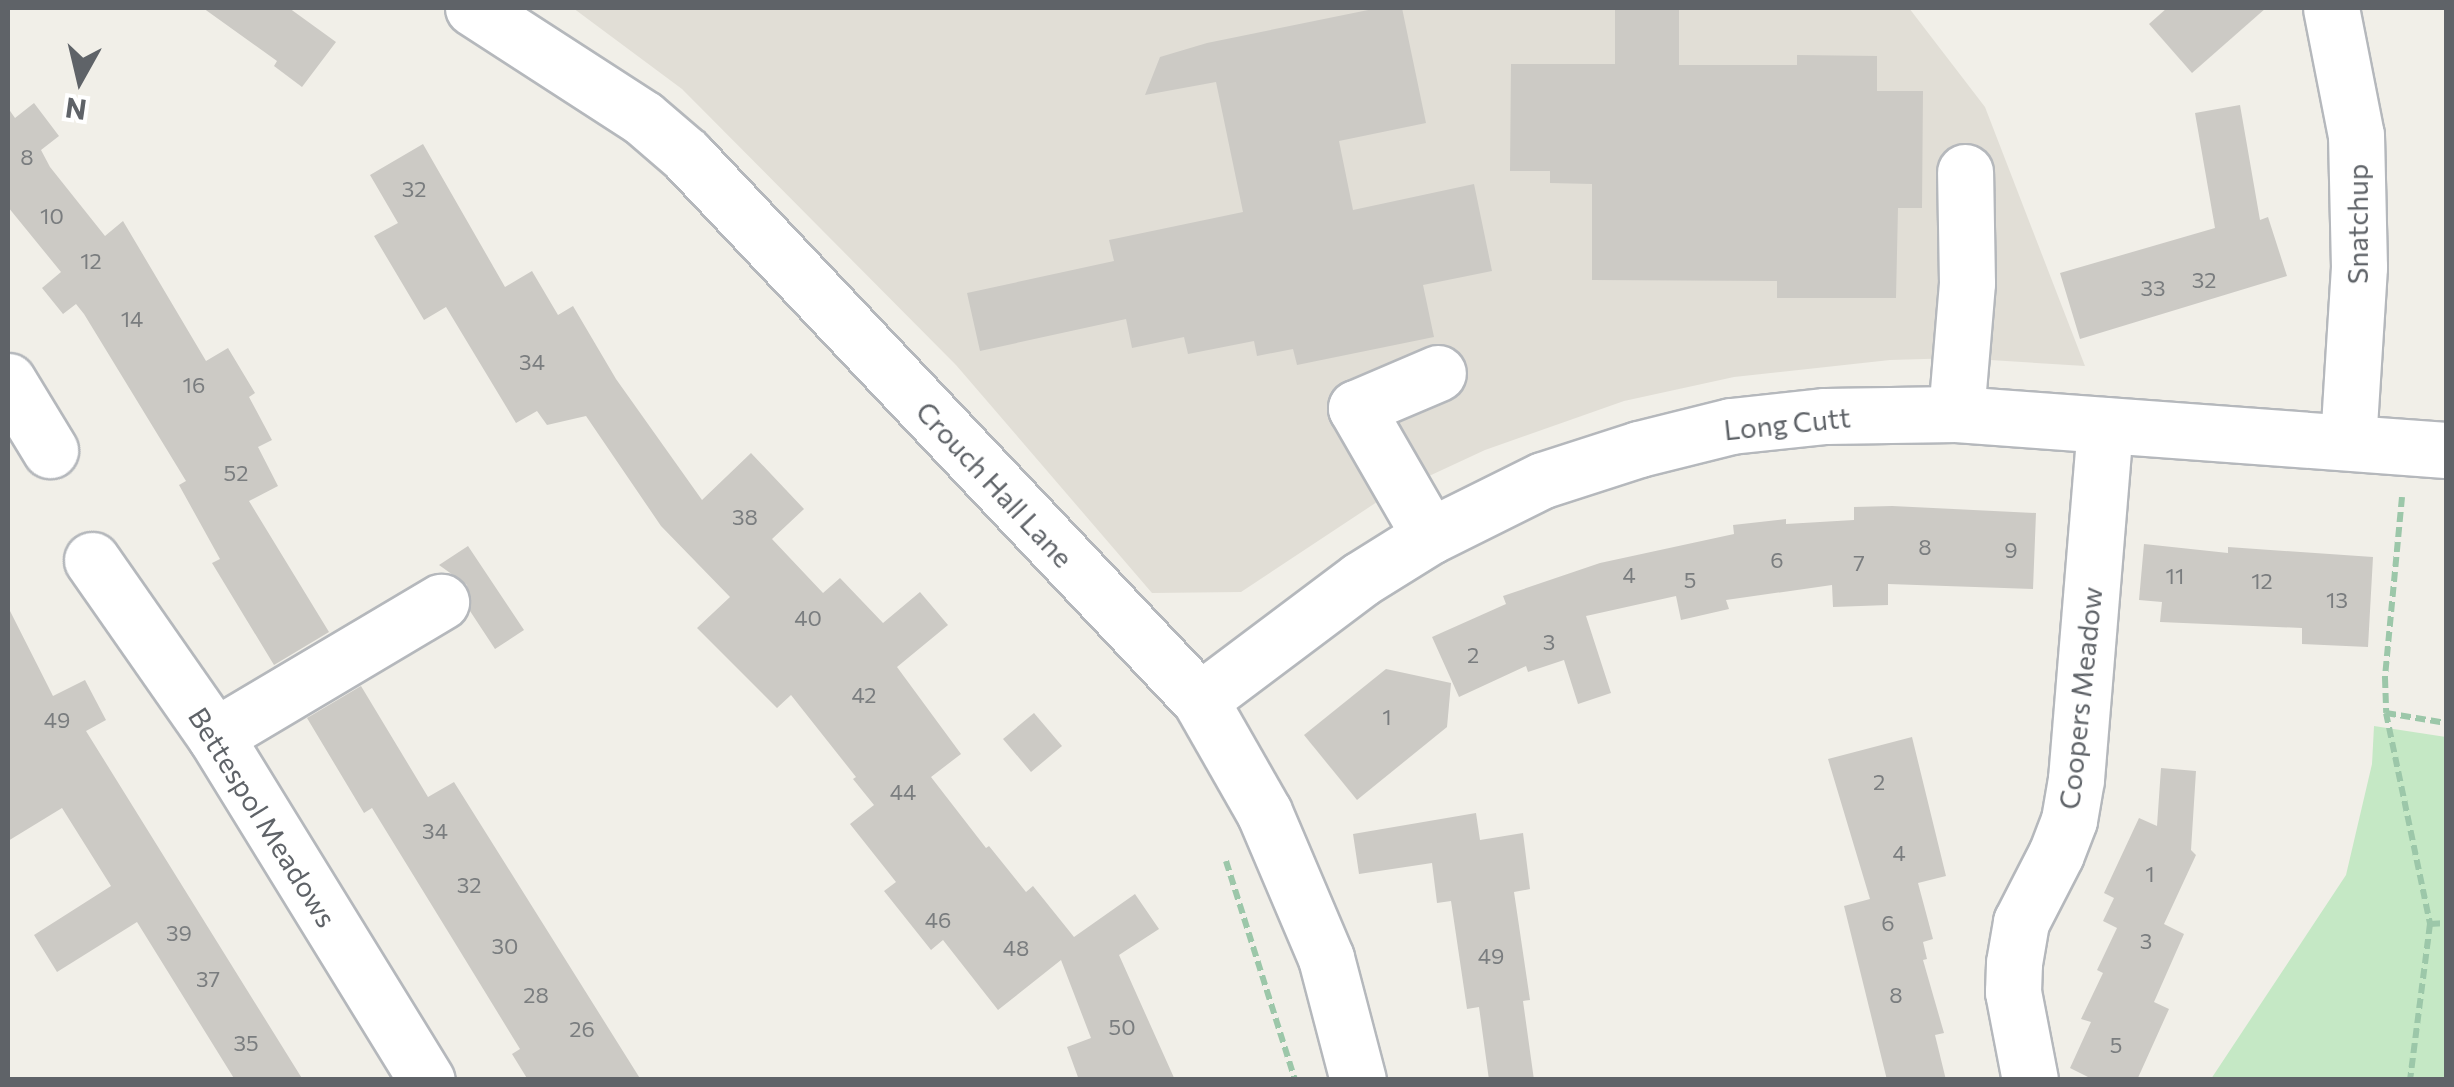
<!DOCTYPE html>
<style>
body{margin:0}
#map{position:relative;width:2454px;height:1087px;overflow:hidden;background:#f1efe8;font-family:Commissioner,sans-serif}
div>[style]{position:absolute}
.education>*{inset:0;background:#e1ded6}
.green>*{inset:0;background:#c5e8c5}
.building>*{inset:0;background:#cccac5}
.path>*{height:6px;margin-top:-3px;transform-origin:0;background:repeating-linear-gradient(90deg,#9cc7a9 0 10px,transparent 0 15px)}
.roads{filter:drop-shadow(2px 0 #b5b8bc) drop-shadow(-2px 0 #b5b8bc) drop-shadow(0 2px #b5b8bc) drop-shadow(0 -2px #b5b8bc)}
.minor>*{height:55px;margin:-27.5px;padding:0 27.5px;transform-origin:27.5px;border-radius:27.5px;background:#fff}
span{translate:-50% -50%;white-space:nowrap;text-align:center;line-height:1.15;-webkit-text-stroke:8px #fff;paint-order:stroke}
.number-label{font-size:22px;color:#7a7d7f}
.number-label span{-webkit-text-stroke-width:0}
.street-label{font-size:28px;color:#5f6368}
.frame{position:absolute;inset:0;border:10px solid #5f6368;pointer-events:none}
.north{position:absolute;left:30px;top:30px;width:100px;height:100px;-webkit-text-stroke:8px #fff;paint-order:stroke;rotate:188deg;font-size:28px;font-weight:700;line-height:40px;text-align:center;color:#5f6368}
.north::after{content:'';display:block;margin:auto;width:35px;height:45px;background:#5f6368;clip-path:polygon(50% 0,100% 100%,50% 72%,0 100%)}
</style>
<div id="map">
<div class="education">
<i style="clip-path:polygon(573px 8px,1909px 8px,1985px 107px,2085px 366px,1958px 358px,1890px 360px,1734px 377px,1624px 401px,1485px 450px,1386px 496px,1241px 592px,1152px 593px,956px 365px,682px 89px)"></i>
</div>
<div class="green">
<i style="clip-path:polygon(2374px 726px,2446px 737px,2446px 1079px,2211px 1079px,2346px 875px,2372px 764px)"></i>
</div>
<div class="building">
<i style="clip-path:polygon(203px 8px,289px 8px,336px 42px,302px 87px,274px 66px,277px 61px)"></i>
<i style="clip-path:polygon(1378px 8px,1402px 8px,1426px 123px,1339px 141px,1353px 210px,1474px 184px,1492px 271px,1423px 285px,1434px 337px,1297px 365px,1293px 349px,1257px 356px,1254px 341px,1188px 354px,1184px 337px,1132px 348px,1126px 319px,980px 351px,967px 293px,1114px 261px,1109px 240px,1243px 212px,1216px 82px,1145px 95px,1160px 57px,1207px 43px)"></i>
<i style="clip-path:polygon(1615px 8px,1679px 8px,1679px 65px,1797px 65px,1797px 55px,1877px 56px,1877px 91px,1923px 91px,1922px 208px,1898px 208px,1896px 298px,1777px 298px,1777px 281px,1592px 280px,1592px 184px,1550px 183px,1550px 171px,1510px 171px,1511px 64px,1615px 64px)"></i>
<i style="clip-path:polygon(2167px 8px,2266px 8px,2192px 73px,2149px 24px)"></i>
<i style="clip-path:polygon(34px 103px,59px 136px,41px 150px,50px 167px,105px 236px,123px 221px,206px 361px,228px 348px,255px 393px,249px 397px,272px 440px,258px 447px,278px 486px,249px 501px,329px 632px,274px 665px,212px 563px,220px 559px,179px 485px,186px 481px,84px 314px,76px 304px,63px 314px,42px 288px,61px 272px,8px 207px,8px 108px,15px 118px)"></i>
<i style="clip-path:polygon(2240px 105px,2260px 220px,2268px 217px,2287px 276px,2080px 339px,2060px 273px,2215px 228px,2195px 113px)"></i>
<i style="clip-path:polygon(423px 144px,505px 287px,532px 271px,558px 315px,573px 306px,616px 379px,702px 500px,751px 453px,804px 509px,772px 539px,823px 593px,840px 578px,883px 623px,920px 592px,948px 625px,897px 667px,961px 754px,931px 777px,986px 848px,989px 846px,1026px 892px,1033px 886px,1074px 937px,1135px 894px,1159px 929px,1119px 955px,1175px 1080px,1079px 1080px,1067px 1047px,1091px 1038px,1061px 960px,998px 1010px,943px 940px,931px 950px,884px 891px,896px 882px,850px 824px,874px 805px,853px 779px,856px 777px,791px 695px,777px 708px,697px 628px,730px 597px,661px 526px,586px 416px,547px 425px,537px 411px,516px 423px,446px 307px,424px 320px,374px 236px,398px 223px,370px 175px)"></i>
<i style="clip-path:polygon(1892px 506px,2036px 513px,2033px 589px,1888px 584px,1888px 605px,1833px 607px,1832px 585px,1726px 600px,1729px 609px,1681px 620px,1676px 596px,1586px 616px,1611px 693px,1578px 704px,1564px 660px,1528px 672px,1526px 666px,1459px 697px,1432px 637px,1506px 604px,1503px 596px,1600px 563px,1734px 534px,1733px 525px,1786px 519px,1786px 524px,1854px 520px,1854px 507px)"></i>
<i style="clip-path:polygon(2144px 544px,2228px 553px,2228px 547px,2373px 557px,2368px 647px,2302px 644px,2302px 628px,2160px 622px,2162px 602px,2139px 600px)"></i>
<i style="clip-path:polygon(468px 546px,524px 630px,495px 649px,470px 611px,467px 585px,439px 565px)"></i>
<i style="clip-path:polygon(8px 607px,53px 696px,85px 680px,106px 720px,86px 731px,303px 1080px,235px 1080px,137px 922px,57px 972px,34px 935px,111px 886px,62px 808px,8px 841px)"></i>
<i style="clip-path:polygon(1386px 669px,1451px 683px,1447px 727px,1357px 800px,1304px 735px)"></i>
<i style="clip-path:polygon(361px 686px,428px 797px,454px 782px,641px 1080px,528px 1080px,512px 1054px,520px 1049px,455px 943px,372px 808px,364px 813px,307px 718px)"></i>
<i style="clip-path:polygon(1034px 713px,1062px 746px,1031px 772px,1003px 739px)"></i>
<i style="clip-path:polygon(1912px 737px,1946px 876px,1918px 883px,1933px 939px,1923px 942px,1927px 959px,1923px 960px,1944px 1033px,1935px 1035px,1946px 1080px,1887px 1080px,1844px 906px,1870px 899px,1828px 759px)"></i>
<i style="clip-path:polygon(2161px 768px,2196px 771px,2191px 850px,2196px 855px,2164px 924px,2184px 934px,2154px 1002px,2169px 1009px,2137px 1080px,2094px 1080px,2070px 1068px,2091px 1022px,2081px 1019px,2103px 973px,2097px 970px,2117px 928px,2103px 921px,2114px 898px,2104px 893px,2139px 818px,2157px 826px)"></i>
<i style="clip-path:polygon(1476px 813px,1480px 840px,1523px 833px,1530px 889px,1514px 892px,1530px 1000px,1523px 1001px,1534px 1080px,1489px 1080px,1479px 1007px,1467px 1009px,1451px 901px,1437px 903px,1432px 863px,1359px 874px,1353px 834px)"></i>
</div>
<div class="path">
<i style="left:2402px;top:497px;width:182px;rotate:95.4deg"></i>
<i style="left:2385px;top:678px;width:35px;rotate:88deg"></i>
<i style="left:2386px;top:713px;width:216px;rotate:78.2deg"></i>
<i style="left:2430px;top:924px;width:157px;rotate:97.3deg"></i>
<i style="left:2386px;top:713px;width:61px;rotate:9.5deg"></i>
<i style="left:1226px;top:861px;width:230px;rotate:72.5deg"></i>
<i style="left:2430px;top:924px;width:16px;rotate:-4deg"></i>
</div>
<div class="roads">
<div class="minor">
<i style="left:473px;top:8px;width:202px;rotate:32.9deg"></i>
<i style="left:643px;top:118px;width:57px;rotate:40.7deg"></i>
<i style="left:686px;top:155px;width:749px;rotate:46.68deg"></i>
<i style="left:1200px;top:700px;width:129px;rotate:60.3deg"></i>
<i style="left:1264px;top:812px;width:159px;rotate:67deg"></i>
<i style="left:1326px;top:958px;width:126px;rotate:75.3deg"></i>
<i style="left:2331px;top:8px;width:129px;rotate:78.9deg"></i>
<i style="left:2356px;top:135px;width:132px;rotate:88.7deg"></i>
<i style="left:2359px;top:267px;width:175px;rotate:93.6deg"></i>
<i style="left:8px;top:381px;width:81px;rotate:58.7deg"></i>
<i style="left:1956px;top:414px;width:131px;rotate:-85.2deg"></i>
<i style="left:1967px;top:283px;width:111px;rotate:-91deg"></i>
<i style="left:1430px;top:536px;width:148px;rotate:-120deg"></i>
<i style="left:1356px;top:408px;width:89px;rotate:-23.1deg"></i>
<i style="left:92px;top:560px;width:215px;rotate:55.1deg"></i>
<i style="left:215px;top:736px;width:404px;rotate:58.4deg"></i>
<i style="left:1200px;top:700px;width:201px;rotate:-36.9deg"></i>
<i style="left:1361px;top:579px;width:81px;rotate:-31.9deg"></i>
<i style="left:1430px;top:536px;width:126px;rotate:-26.4deg"></i>
<i style="left:1543px;top:480px;width:101px;rotate:-17.9deg"></i>
<i style="left:1639px;top:449px;width:95px;rotate:-14deg"></i>
<i style="left:1731px;top:426px;width:95px;rotate:-6.1deg"></i>
<i style="left:1825px;top:416px;width:131px;rotate:-0.9deg"></i>
<i style="left:1956px;top:414px;width:491px;rotate:4.2deg"></i>
<i style="left:215px;top:736px;width:263px;rotate:-30.7deg"></i>
<i style="left:2030px;top:1080px;width:90px;rotate:-100.9deg"></i>
<i style="left:2013px;top:992px;width:29px;rotate:-88deg"></i>
<i style="left:2014px;top:963px;width:42px;rotate:-80.3deg"></i>
<i style="left:2021px;top:922px;width:76px;rotate:-62.8deg"></i>
<i style="left:2056px;top:854px;width:36px;rotate:-69deg"></i>
<i style="left:2069px;top:820px;width:42px;rotate:-80.3deg"></i>
<i style="left:2076px;top:779px;width:355px;rotate:-85.3deg"></i>
</div>
</div>
<div class="number-label">
<span style="left:27px;top:157px">8</span>
<span style="left:414px;top:189px">32</span>
<span style="left:52px;top:216px">10</span>
<span style="left:91px;top:261px">12</span>
<span style="left:2204px;top:280px">32</span>
<span style="left:2153px;top:288px">33</span>
<span style="left:132px;top:319px">14</span>
<span style="left:532px;top:362px">34</span>
<span style="left:194px;top:385px">16</span>
<span style="left:236px;top:473px">52</span>
<span style="left:745px;top:517px">38</span>
<span style="left:1925px;top:547px">8</span>
<span style="left:2011px;top:550px">9</span>
<span style="left:1777px;top:560px">6</span>
<span style="left:1859px;top:563px">7</span>
<span style="left:1629px;top:575px">4</span>
<span style="left:2175px;top:576px">11</span>
<span style="left:1690px;top:580px">5</span>
<span style="left:2262px;top:581px">12</span>
<span style="left:2337px;top:600px">13</span>
<span style="left:808px;top:618px">40</span>
<span style="left:1549px;top:642px">3</span>
<span style="left:1473px;top:655px">2</span>
<span style="left:864px;top:695px">42</span>
<span style="left:1387px;top:717px">1</span>
<span style="left:57px;top:720px">49</span>
<span style="left:1879px;top:782px">2</span>
<span style="left:903px;top:792px">44</span>
<span style="left:435px;top:831px">34</span>
<span style="left:1899px;top:853px">4</span>
<span style="left:2150px;top:874px">1</span>
<span style="left:469px;top:885px">32</span>
<span style="left:938px;top:920px">46</span>
<span style="left:1888px;top:923px">6</span>
<span style="left:179px;top:933px">39</span>
<span style="left:2146px;top:941px">3</span>
<span style="left:505px;top:946px">30</span>
<span style="left:1016px;top:948px">48</span>
<span style="left:1491px;top:956px">49</span>
<span style="left:208px;top:979px">37</span>
<span style="left:536px;top:995px">28</span>
<span style="left:1896px;top:995px">8</span>
<span style="left:1122px;top:1027px">50</span>
<span style="left:582px;top:1029px">26</span>
<span style="left:246px;top:1043px">35</span>
<span style="left:2116px;top:1045px">5</span>
</div>
<div class="street-label">
<span style="left:2357px;top:224px;rotate:-90deg">Snatchup</span>
<span style="left:1787px;top:423px;rotate:-6deg">Long Cutt</span>
<span style="left:995px;top:484px;rotate:47deg">Crouch Hall Lane</span>
<span style="left:2080px;top:698px;rotate:-84deg">Coopers Meadow</span>
<span style="left:263px;top:817px;rotate:58deg">Bettespol Meadows</span>
</div>
<div class="frame"></div>
<div class="north">N</div>
</div>
